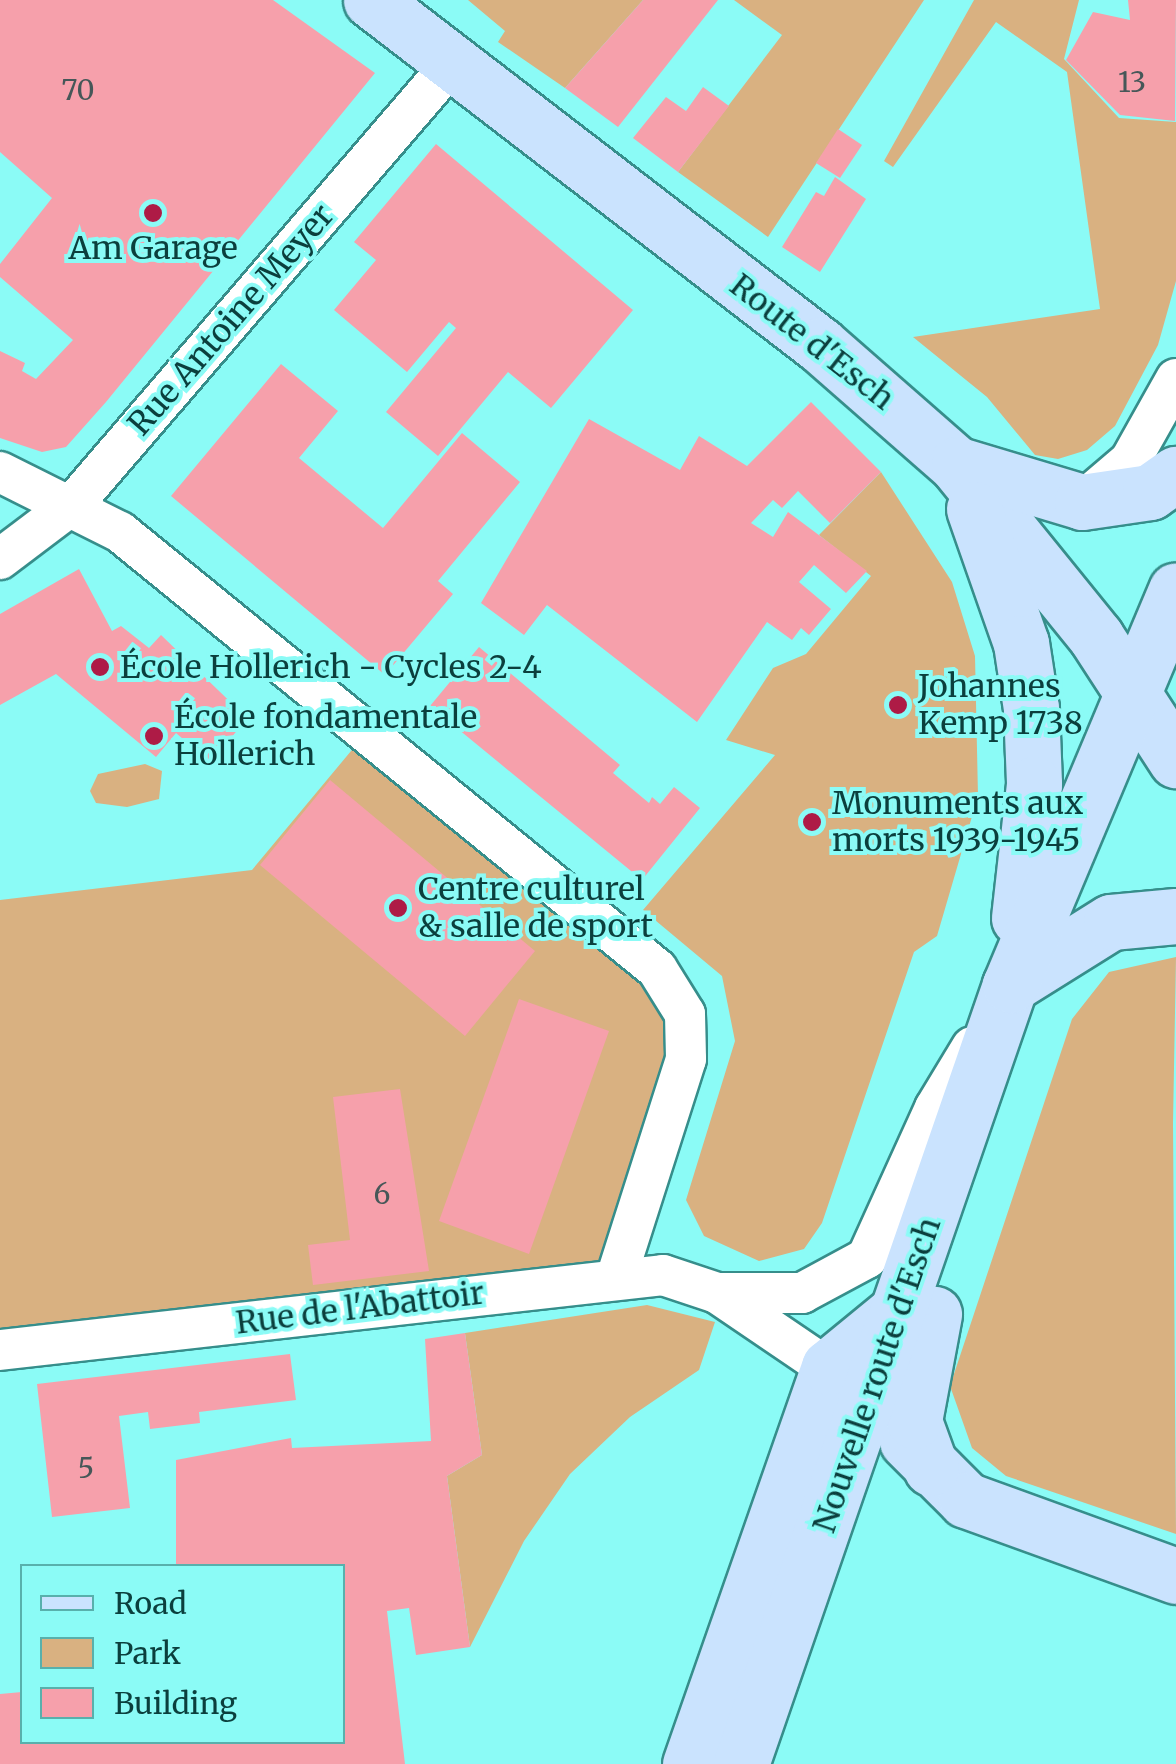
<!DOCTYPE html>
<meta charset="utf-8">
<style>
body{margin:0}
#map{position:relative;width:1176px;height:1764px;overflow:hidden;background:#8bfbf6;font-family:Merriweather,serif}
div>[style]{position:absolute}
.green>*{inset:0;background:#d9b181}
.building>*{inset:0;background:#f6a0ab}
.roads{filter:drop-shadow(2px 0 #368e8b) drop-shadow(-2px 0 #368e8b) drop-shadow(0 2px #368e8b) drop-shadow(0 -2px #368e8b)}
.street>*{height:40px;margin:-20px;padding:0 20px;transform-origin:20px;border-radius:20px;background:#fff}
.primary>*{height:55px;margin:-27.5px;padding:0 27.5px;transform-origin:27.5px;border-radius:27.5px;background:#cae3fe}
.dots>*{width:28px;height:28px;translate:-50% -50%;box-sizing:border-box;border:5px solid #8bfbf6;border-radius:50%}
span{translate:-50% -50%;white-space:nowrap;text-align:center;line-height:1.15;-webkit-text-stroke:8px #8bfbf6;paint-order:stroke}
.number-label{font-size:28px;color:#465758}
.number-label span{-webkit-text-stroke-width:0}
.poi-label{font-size:32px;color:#0b3f3d}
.left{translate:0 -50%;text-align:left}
.street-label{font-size:32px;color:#0b3f3d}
.legend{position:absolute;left:20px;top:1564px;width:325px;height:180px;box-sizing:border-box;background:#8bfbf6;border:2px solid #58b0ac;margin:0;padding:12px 18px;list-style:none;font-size:30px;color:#0b3f3d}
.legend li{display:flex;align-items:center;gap:20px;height:50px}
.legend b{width:50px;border:2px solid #58b0ac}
</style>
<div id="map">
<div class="green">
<i style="clip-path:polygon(468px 0,643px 0,565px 88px,498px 42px,505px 31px)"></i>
<i style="clip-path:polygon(734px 0,924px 0,768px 237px,678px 172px,782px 35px)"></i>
<i style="clip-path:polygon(974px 0,1079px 0,1064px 59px,1119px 118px,1176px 122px,1176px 281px,1158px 345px,1115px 426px,1087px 450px,1058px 459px,1035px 455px,987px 397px,913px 337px,1100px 309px,1067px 72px,996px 22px,893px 167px,884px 161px)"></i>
<i style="clip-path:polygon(881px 472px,952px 582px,975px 656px,978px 796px,937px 936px,914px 952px,822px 1223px,804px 1249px,759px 1261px,704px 1236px,686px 1200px,735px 1041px,722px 976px,643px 910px,775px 755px,726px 740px,773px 668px,806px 654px,871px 576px,819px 535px)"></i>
<i style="clip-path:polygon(366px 733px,685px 1014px,616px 1279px,0 1350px,0 900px,252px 870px)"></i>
<i style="clip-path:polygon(145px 764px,162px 771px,159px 799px,127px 807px,96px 803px,90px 791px,98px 774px)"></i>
<i style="clip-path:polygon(1176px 957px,1173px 1123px,1176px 1534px,1006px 1476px,972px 1448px,950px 1386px,1072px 1019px,1109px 972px)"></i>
<i style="clip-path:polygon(647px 1305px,715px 1322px,699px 1370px,630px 1417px,570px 1474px,524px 1541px,470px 1647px,447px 1476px,482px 1455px,465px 1333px)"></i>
</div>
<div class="building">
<i style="clip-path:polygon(0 0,273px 0,375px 73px,106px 402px,66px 447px,42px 452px,0 438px,0 351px,25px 363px,22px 371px,36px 379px,73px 340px,0 277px,0 264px,52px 198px,0 152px)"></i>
<i style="clip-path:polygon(643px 0,718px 0,618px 127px,565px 88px)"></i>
<i style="clip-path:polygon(1128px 0,1176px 0,1175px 121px,1120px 115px,1066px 60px,1093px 12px,1130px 20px)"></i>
<i style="clip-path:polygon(703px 87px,729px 106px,678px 172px,633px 138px,666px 97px,686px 111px)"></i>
<i style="clip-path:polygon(838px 129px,862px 145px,840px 178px,816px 163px)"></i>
<i style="clip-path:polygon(436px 144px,633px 310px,551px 408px,508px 372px,438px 456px,386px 412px,456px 328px,449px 322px,407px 372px,334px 310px,376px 260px,354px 242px)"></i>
<i style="clip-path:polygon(835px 177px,866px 199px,820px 272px,782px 247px,816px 192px,824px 196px)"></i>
<i style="clip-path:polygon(281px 364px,338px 411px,299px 458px,383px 528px,462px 433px,520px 482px,438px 581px,453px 594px,385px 675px,171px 496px)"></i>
<i style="clip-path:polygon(811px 402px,881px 472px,830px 523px,798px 491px,782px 508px,773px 500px,751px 523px,773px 537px,788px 512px,867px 571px,846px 593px,814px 565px,799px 582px,831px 609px,809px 635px,801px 628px,792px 640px,767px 622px,697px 722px,547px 605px,524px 635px,481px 603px,589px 419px,680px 470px,699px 436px,747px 466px)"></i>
<i style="clip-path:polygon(79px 569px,112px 631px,121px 626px,149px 648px,161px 635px,247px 718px,211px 763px,176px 733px,156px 757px,56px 674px,0 705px,0 614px)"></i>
<i style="clip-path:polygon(479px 647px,620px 765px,613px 773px,649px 803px,652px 797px,660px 804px,674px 787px,700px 808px,642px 880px,430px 706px)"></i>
<i style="clip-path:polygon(330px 780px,535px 951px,465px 1036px,260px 865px)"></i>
<i style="clip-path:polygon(519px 999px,609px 1031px,529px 1254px,439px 1221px)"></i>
<i style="clip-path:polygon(400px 1089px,429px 1271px,313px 1285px,308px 1245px,350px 1240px,333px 1097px)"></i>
<i style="clip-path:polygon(465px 1333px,482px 1455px,447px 1476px,470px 1647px,416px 1655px,409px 1608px,387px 1611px,405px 1764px,0 1764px,0 1694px,22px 1692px,22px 1742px,342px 1742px,342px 1566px,176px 1566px,176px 1460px,291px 1438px,292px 1448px,431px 1441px,425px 1339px)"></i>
<i style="clip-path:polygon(290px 1354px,296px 1400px,199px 1412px,200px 1423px,150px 1429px,148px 1412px,119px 1416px,130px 1508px,52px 1517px,37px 1384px)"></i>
</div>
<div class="roads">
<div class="street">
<i style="left:0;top:472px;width:134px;rotate:26.6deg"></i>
<i style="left:120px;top:532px;width:692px;rotate:39.14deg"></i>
<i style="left:657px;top:969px;width:53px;rotate:58.1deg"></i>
<i style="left:685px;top:1014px;width:45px;rotate:88.7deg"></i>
<i style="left:686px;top:1059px;width:231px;rotate:107.7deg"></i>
<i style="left:1083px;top:501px;width:62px;rotate:-40.4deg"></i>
<i style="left:1130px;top:461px;width:94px;rotate:-60.7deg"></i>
<i style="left:0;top:559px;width:93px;rotate:-37.1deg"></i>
<i style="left:74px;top:503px;width:575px;rotate:-49.3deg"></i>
<i style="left:717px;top:1293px;width:85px"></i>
<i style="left:802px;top:1293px;width:74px;rotate:-28.3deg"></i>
<i style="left:867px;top:1258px;width:165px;rotate:-65.6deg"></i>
<i style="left:935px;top:1108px;width:71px;rotate:-58.8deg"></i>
<i style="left:0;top:1350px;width:667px;rotate:-6.45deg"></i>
<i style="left:663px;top:1275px;width:57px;rotate:18.4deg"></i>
<i style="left:717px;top:1293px;width:162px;rotate:34.2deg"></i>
</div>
<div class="primary">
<i style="left:371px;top:0;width:566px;rotate:37.54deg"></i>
<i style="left:820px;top:345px;width:181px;rotate:41.2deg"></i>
<i style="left:956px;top:464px;width:223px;rotate:51deg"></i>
<i style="left:1096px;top:637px;width:147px;rotate:57deg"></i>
<i style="left:959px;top:465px;width:128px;rotate:16.7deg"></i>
<i style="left:1082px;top:502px;width:69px;rotate:-8.4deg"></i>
<i style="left:1150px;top:492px;width:32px;rotate:-35deg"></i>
<i style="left:974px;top:509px;width:142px;rotate:70.7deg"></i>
<i style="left:1021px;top:643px;width:66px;rotate:81.3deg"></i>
<i style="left:1031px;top:708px;width:76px;rotate:87.7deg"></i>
<i style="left:1034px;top:784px;width:135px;rotate:96.4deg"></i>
<i style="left:1010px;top:985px;width:119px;rotate:-32deg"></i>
<i style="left:1111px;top:922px;width:65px;rotate:-5.3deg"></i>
<i style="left:907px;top:1441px;width:83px;rotate:45deg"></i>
<i style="left:966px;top:1500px;width:223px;rotate:19.9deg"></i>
<i style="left:931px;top:1468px;width:50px;rotate:-109.9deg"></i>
<i style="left:914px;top:1421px;width:109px;rotate:-79.4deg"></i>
<i style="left:690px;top:1764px;width:421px;rotate:-70.7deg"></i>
<i style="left:829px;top:1367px;width:93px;rotate:-39.3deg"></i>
<i style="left:741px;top:1764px;width:824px;rotate:-70.95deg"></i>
<i style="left:1010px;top:985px;width:428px;rotate:-67.2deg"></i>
</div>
</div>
<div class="dots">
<i style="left:153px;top:213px;background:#ae1b46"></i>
<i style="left:100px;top:667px;background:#ae1b46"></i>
<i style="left:898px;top:705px;background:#ae1b46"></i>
<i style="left:154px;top:736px;background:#ae1b46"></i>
<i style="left:812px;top:822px;background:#ae1b46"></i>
<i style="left:398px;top:908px;background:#ae1b46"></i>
</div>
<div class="number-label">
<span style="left:1132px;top:82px">13</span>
<span style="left:78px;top:90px">70</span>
<span style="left:382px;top:1194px">6</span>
<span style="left:86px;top:1468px">5</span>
</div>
<div class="poi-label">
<span style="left:153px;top:248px">Am Garage</span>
<span class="left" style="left:120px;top:667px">École Hollerich - Cycles 2-4</span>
<span class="left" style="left:918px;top:705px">Johannes<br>Kemp 1738</span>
<span class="left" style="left:174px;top:736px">École fondamentale<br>Hollerich</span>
<span class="left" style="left:832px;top:822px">Monuments aux<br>morts 1939-1945</span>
<span class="left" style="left:418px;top:908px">Centre culturel<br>&amp; salle de sport</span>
</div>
<div class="street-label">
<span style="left:231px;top:320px;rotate:-49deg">Rue Antoine Meyer</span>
<span style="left:812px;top:342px;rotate:38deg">Route d'Esch</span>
<span style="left:360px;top:1308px;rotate:-7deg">Rue de l'Abattoir</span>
<span style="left:877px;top:1375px;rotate:-71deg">Nouvelle route d'Esch</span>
</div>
<ul class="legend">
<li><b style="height:12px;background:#cae3fe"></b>Road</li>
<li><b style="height:28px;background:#d9b181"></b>Park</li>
<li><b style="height:28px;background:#f6a0ab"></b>Building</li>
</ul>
</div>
